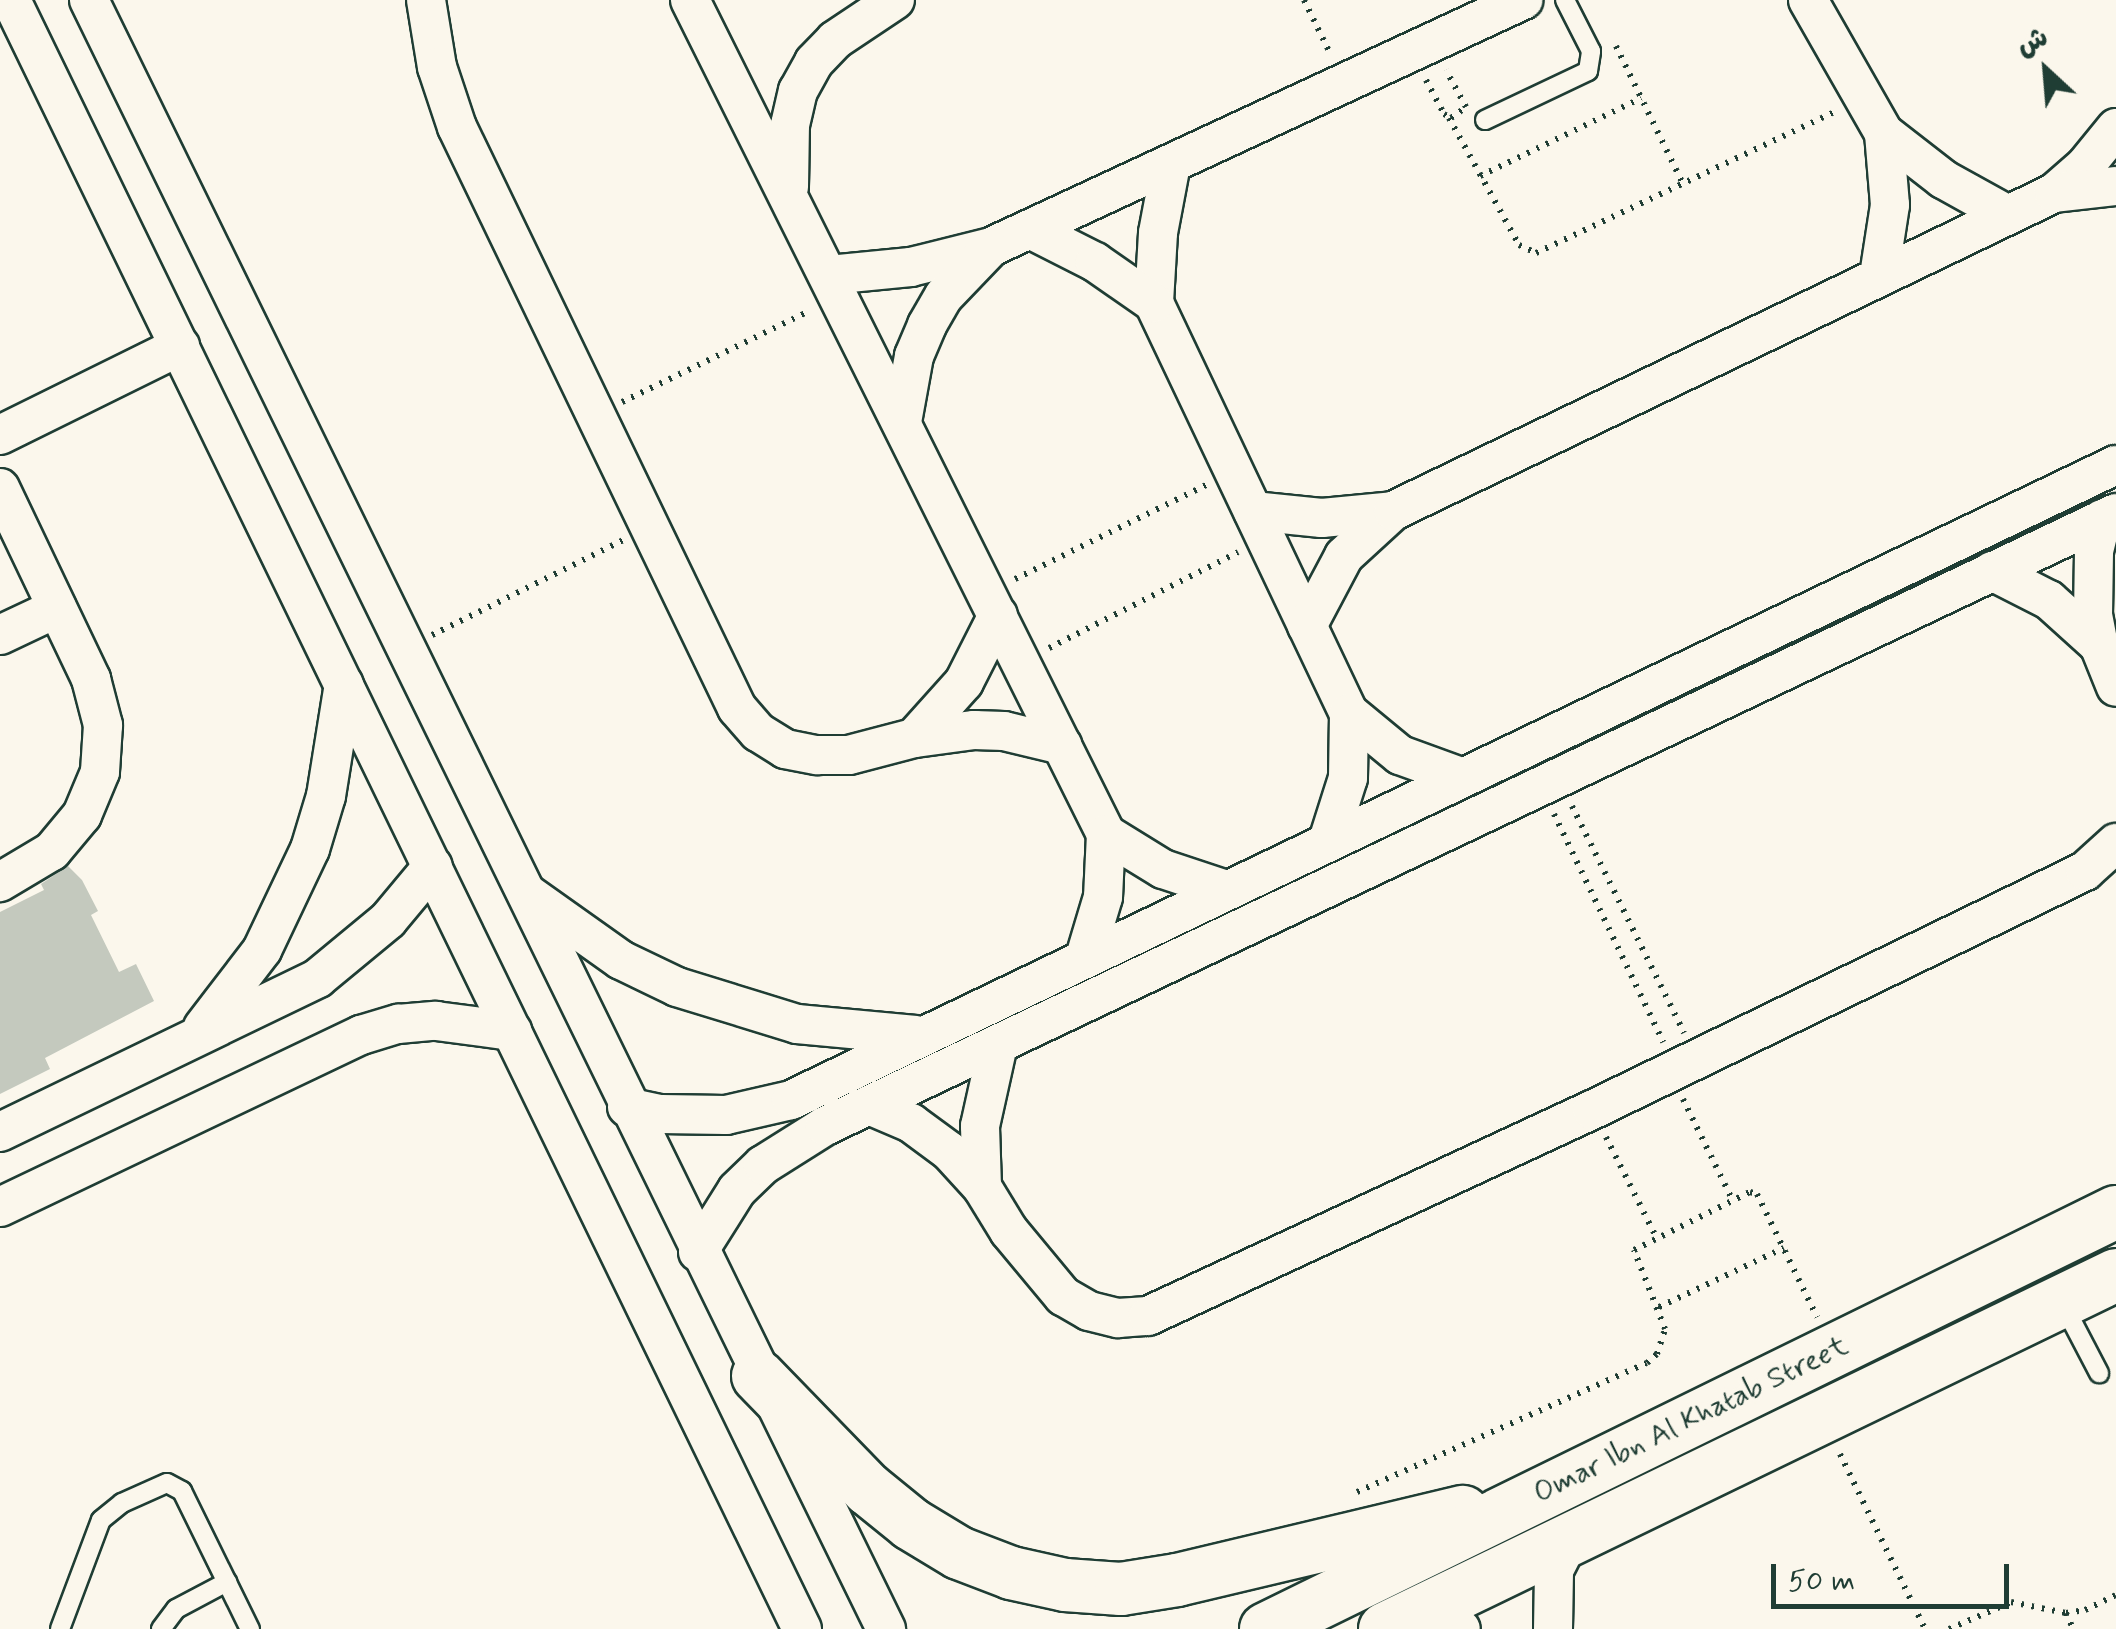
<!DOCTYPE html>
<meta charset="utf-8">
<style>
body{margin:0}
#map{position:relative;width:2116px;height:1629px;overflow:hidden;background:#fbf7ec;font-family:Mynerve,"Playpen Sans Arabic",sans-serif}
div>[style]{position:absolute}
.building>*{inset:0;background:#c4c9be}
.path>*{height:6px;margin-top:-3px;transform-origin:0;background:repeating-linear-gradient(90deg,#1f3d34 0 2.5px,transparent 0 10.5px)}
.roads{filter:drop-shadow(2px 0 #1f3d34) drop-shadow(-2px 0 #1f3d34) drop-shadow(0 2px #1f3d34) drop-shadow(0 -2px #1f3d34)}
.lane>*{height:18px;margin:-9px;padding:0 9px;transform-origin:9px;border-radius:9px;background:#fbf7ec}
.street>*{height:38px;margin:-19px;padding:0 19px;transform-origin:19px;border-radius:19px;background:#fbf7ec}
.secondary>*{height:52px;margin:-26px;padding:0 26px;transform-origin:26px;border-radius:26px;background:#fbf7ec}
span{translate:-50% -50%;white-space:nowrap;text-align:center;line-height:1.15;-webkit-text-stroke:8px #fbf7ec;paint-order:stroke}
.street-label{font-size:30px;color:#1f3d34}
.north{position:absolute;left:1996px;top:20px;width:100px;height:100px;-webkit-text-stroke:8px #fbf7ec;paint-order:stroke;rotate:334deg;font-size:28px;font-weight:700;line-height:40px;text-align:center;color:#1f3d34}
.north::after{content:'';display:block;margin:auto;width:35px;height:45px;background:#1f3d34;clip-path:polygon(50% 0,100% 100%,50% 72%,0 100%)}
.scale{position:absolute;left:1771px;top:1564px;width:238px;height:45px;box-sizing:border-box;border:5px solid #1f3d34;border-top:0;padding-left:12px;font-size:30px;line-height:35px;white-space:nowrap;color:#1f3d34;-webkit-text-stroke:8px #fbf7ec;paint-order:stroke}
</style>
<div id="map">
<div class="building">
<i style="clip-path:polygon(68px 866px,82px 880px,98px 911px,91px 915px,119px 972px,136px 964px,154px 1001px,45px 1058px,50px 1069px,0 1094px,0 912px,44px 890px,41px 884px)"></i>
</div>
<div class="path">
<i style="left:1304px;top:0;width:59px;rotate:63.9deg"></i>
<i style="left:1616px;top:46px;width:153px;rotate:64.1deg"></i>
<i style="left:1426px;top:80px;width:38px;rotate:62deg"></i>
<i style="left:1444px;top:114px;width:8px;rotate:30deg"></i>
<i style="left:1451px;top:118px;width:19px;rotate:-36deg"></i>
<i style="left:1466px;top:107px;width:42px;rotate:-118.4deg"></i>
<i style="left:1449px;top:118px;width:145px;rotate:61.1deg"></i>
<i style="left:1519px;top:245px;width:19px;rotate:25deg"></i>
<i style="left:1536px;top:253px;width:332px;rotate:-25.3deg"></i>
<i style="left:1480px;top:176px;width:179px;rotate:-25.8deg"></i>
<i style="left:622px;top:402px;width:208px;rotate:-25.9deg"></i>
<i style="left:1015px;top:579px;width:213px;rotate:-26.2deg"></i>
<i style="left:432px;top:635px;width:213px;rotate:-26.4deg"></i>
<i style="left:1049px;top:648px;width:212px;rotate:-26.9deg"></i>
<i style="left:1572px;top:806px;width:253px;rotate:63.7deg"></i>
<i style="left:1554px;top:814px;width:253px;rotate:64.4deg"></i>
<i style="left:1683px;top:1099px;width:114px;rotate:63.9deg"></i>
<i style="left:1606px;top:1137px;width:114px;rotate:63.4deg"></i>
<i style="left:1659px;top:1307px;width:138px;rotate:-25.3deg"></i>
<i style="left:1840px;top:1454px;width:195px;rotate:64.1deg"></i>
<i style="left:1357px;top:1492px;width:317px;rotate:-24deg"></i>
<i style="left:1647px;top:1363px;width:13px;rotate:-42deg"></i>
<i style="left:1657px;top:1354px;width:26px;rotate:-72deg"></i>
<i style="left:1665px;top:1329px;width:85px;rotate:-111.4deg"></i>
<i style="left:1634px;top:1250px;width:130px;rotate:-26.6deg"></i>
<i style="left:1750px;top:1192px;width:7px;rotate:16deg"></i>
<i style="left:1757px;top:1194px;width:137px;rotate:64deg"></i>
<i style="left:2066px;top:1613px;width:17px;rotate:66deg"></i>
<i style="left:1949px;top:1629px;width:68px;rotate:-23.5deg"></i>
<i style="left:2011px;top:1602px;width:56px;rotate:11.3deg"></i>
<i style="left:2066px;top:1613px;width:19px;rotate:-9deg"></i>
<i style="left:2085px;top:1610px;width:34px;rotate:-26deg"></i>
</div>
<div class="roads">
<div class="lane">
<i style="left:1485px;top:120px;width:114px;rotate:-25.4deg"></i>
<i style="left:1588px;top:71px;width:20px;rotate:-81deg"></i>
<i style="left:1591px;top:51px;width:57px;rotate:-117deg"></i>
<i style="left:2064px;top:1306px;width:76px;rotate:62.4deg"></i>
<i style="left:60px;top:1629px;width:116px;rotate:-69.4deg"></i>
<i style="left:101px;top:1520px;width:27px;rotate:-39deg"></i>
<i style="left:122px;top:1503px;width:49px;rotate:-24deg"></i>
<i style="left:167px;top:1483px;width:17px;rotate:28deg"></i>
<i style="left:182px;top:1491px;width:154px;rotate:63.8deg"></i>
<i style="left:161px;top:1629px;width:25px;rotate:-53deg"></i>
<i style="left:176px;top:1609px;width:58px;rotate:-27.9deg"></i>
</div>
<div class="street">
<i style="left:11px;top:0;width:1811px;rotate:64.1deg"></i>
<i style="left:89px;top:0;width:1814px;rotate:63.93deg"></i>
<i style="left:426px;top:0;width:68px;rotate:80.7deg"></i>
<i style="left:437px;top:67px;width:63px;rotate:71.6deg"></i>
<i style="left:457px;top:127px;width:645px;rotate:64.27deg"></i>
<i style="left:737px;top:708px;width:32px;rotate:49deg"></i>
<i style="left:758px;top:732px;width:32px;rotate:32deg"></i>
<i style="left:785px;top:749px;width:33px;rotate:11deg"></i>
<i style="left:817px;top:755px;width:32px"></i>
<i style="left:849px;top:755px;width:67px;rotate:-14.7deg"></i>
<i style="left:914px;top:738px;width:61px;rotate:-7.6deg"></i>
<i style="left:974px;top:730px;width:30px;rotate:2deg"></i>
<i style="left:1004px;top:731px;width:60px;rotate:13.6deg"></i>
<i style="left:690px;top:0;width:932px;rotate:63.49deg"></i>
<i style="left:1106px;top:834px;width:63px;rotate:92.7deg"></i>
<i style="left:1103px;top:897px;width:63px;rotate:106.7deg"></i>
<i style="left:1808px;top:0;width:153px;rotate:60.3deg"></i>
<i style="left:1884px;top:133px;width:75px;rotate:37.9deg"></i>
<i style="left:1943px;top:179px;width:74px;rotate:29deg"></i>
<i style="left:1171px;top:164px;width:70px;rotate:100.7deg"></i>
<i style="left:1158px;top:233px;width:70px;rotate:93.3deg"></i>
<i style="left:1154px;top:303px;width:454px;rotate:64.6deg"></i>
<i style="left:1349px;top:713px;width:66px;rotate:39.5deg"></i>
<i style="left:1400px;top:755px;width:65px;rotate:19.8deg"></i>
<i style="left:789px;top:187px;width:62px;rotate:-89.1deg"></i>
<i style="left:790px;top:125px;width:35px;rotate:-77deg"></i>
<i style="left:798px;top:91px;width:33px;rotate:-61deg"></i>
<i style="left:814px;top:62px;width:30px;rotate:-46deg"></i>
<i style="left:835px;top:40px;width:72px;rotate:-33.7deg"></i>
<i style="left:2054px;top:193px;width:41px;rotate:-41.1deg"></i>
<i style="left:2085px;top:166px;width:49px;rotate:-50.8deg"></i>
<i style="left:1030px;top:229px;width:73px;rotate:26.9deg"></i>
<i style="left:1095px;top:262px;width:72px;rotate:34.8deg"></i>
<i style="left:829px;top:275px;width:82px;rotate:-5.6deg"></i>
<i style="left:911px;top:267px;width:82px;rotate:-14deg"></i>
<i style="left:991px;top:247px;width:587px;rotate:-24.9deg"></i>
<i style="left:1879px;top:276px;width:72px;rotate:-81.2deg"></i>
<i style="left:1890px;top:205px;width:72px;rotate:-94.8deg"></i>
<i style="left:902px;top:422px;width:67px;rotate:-79.7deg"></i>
<i style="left:914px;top:356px;width:34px;rotate:-67deg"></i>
<i style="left:927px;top:325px;width:34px;rotate:-60deg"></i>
<i style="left:944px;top:296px;width:65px;rotate:-46.2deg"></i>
<i style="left:0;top:435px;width:201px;rotate:-26.3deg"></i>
<i style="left:0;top:488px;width:212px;rotate:64.5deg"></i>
<i style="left:91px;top:679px;width:48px;rotate:75.4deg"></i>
<i style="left:103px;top:725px;width:47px;rotate:93.7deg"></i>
<i style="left:100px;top:772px;width:47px;rotate:112.7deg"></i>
<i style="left:82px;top:815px;width:47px;rotate:129.8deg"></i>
<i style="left:52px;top:851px;width:61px;rotate:149.2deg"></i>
<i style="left:1253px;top:511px;width:69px;rotate:5.8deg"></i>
<i style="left:1322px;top:518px;width:71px;rotate:-5.6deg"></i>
<i style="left:2102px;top:519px;width:34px;rotate:104deg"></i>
<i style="left:2094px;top:552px;width:63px;rotate:90.9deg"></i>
<i style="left:2093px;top:615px;width:31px;rotate:79deg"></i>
<i style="left:2099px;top:645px;width:45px;rotate:68deg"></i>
<i style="left:1992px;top:571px;width:64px;rotate:27deg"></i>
<i style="left:2049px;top:600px;width:67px;rotate:42deg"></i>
<i style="left:1307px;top:626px;width:79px;rotate:-62.1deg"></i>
<i style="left:1344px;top:556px;width:67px;rotate:-42.6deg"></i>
<i style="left:1393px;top:511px;width:734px;rotate:-25.69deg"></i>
<i style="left:2054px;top:193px;width:62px;rotate:-6.4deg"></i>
<i style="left:0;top:635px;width:63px;rotate:-25.3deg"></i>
<i style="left:914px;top:738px;width:75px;rotate:-48.2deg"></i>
<i style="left:964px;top:682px;width:75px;rotate:-63.1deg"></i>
<i style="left:1106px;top:834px;width:67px;rotate:31.6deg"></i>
<i style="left:1163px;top:869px;width:66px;rotate:18.4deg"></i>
<i style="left:1328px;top:841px;width:66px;rotate:-72.4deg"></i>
<i style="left:1348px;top:778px;width:65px;rotate:-89.1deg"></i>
<i style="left:528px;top:894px;width:114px;rotate:35.4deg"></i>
<i style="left:621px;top:960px;width:62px;rotate:25.7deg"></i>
<i style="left:677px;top:987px;width:126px;rotate:17.1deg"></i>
<i style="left:797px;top:1024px;width:119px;rotate:5.3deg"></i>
<i style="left:203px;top:1027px;width:97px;rotate:-52.5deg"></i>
<i style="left:262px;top:950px;width:112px;rotate:-64.6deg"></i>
<i style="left:310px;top:849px;width:55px;rotate:-73.2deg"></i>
<i style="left:326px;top:796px;width:113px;rotate:-80.9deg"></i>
<i style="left:869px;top:1105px;width:46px;rotate:23.2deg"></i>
<i style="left:911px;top:1123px;width:47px;rotate:36.4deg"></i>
<i style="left:949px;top:1151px;width:49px;rotate:47.5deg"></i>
<i style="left:982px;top:1187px;width:52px;rotate:58.5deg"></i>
<i style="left:1009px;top:1231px;width:85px;rotate:50.3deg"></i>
<i style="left:1063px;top:1296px;width:30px;rotate:30deg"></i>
<i style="left:1089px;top:1311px;width:30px;rotate:14deg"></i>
<i style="left:1118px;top:1318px;width:30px;rotate:-4deg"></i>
<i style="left:1148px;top:1316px;width:489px;rotate:-24.9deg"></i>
<i style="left:1592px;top:1110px;width:548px;rotate:-25.86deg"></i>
<i style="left:2085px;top:871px;width:42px;rotate:-42.1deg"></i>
<i style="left:627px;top:1107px;width:35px;rotate:12deg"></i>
<i style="left:661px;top:1114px;width:65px;rotate:0.9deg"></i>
<i style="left:726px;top:1115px;width:67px;rotate:-13deg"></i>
<i style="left:791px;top:1100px;width:1469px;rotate:-25.61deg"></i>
<i style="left:0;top:1132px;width:353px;rotate:-25.8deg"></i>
<i style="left:318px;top:978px;width:91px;rotate:-39.6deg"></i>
<i style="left:388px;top:920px;width:70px;rotate:-50.2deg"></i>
<i style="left:982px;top:1187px;width:61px;rotate:-91.9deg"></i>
<i style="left:980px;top:1126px;width:83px;rotate:-77.5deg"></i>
<i style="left:0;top:1207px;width:400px;rotate:-25.5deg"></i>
<i style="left:361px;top:1035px;width:39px;rotate:-17deg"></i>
<i style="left:398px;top:1024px;width:38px;rotate:-5deg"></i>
<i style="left:436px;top:1021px;width:77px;rotate:7.5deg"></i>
<i style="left:698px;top:1252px;width:73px;rotate:-57.8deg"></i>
<i style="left:737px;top:1190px;width:36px;rotate:-44deg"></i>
<i style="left:763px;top:1165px;width:73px;rotate:-32.2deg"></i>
<i style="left:825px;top:1126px;width:1429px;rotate:-25.4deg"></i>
<i style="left:1426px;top:1609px;width:40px;rotate:29.7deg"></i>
<i style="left:1553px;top:1629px;width:59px;rotate:-89deg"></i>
<i style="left:1554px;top:1570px;width:35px;rotate:-63deg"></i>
</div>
<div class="secondary">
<i style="left:758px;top:1376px;width:158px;rotate:45.8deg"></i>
<i style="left:868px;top:1489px;width:55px;rotate:39.1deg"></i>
<i style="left:911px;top:1524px;width:56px;rotate:31.1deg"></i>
<i style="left:959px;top:1553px;width:56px;rotate:21deg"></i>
<i style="left:1011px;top:1573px;width:55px;rotate:12.5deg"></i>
<i style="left:1065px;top:1585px;width:56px;rotate:4.1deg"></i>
<i style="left:1121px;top:1589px;width:57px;rotate:-9.1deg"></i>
<i style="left:1177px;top:1580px;width:294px;rotate:-13.4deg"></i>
<i style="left:1266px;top:1629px;width:947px;rotate:-26.13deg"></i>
<i style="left:1385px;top:1629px;width:812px;rotate:-25.84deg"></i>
</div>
</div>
<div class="street-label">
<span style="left:1691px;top:1420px;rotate:-26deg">Omar Ibn Al Khatab Street</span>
</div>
<div class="north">ش</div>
<div class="scale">50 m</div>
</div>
